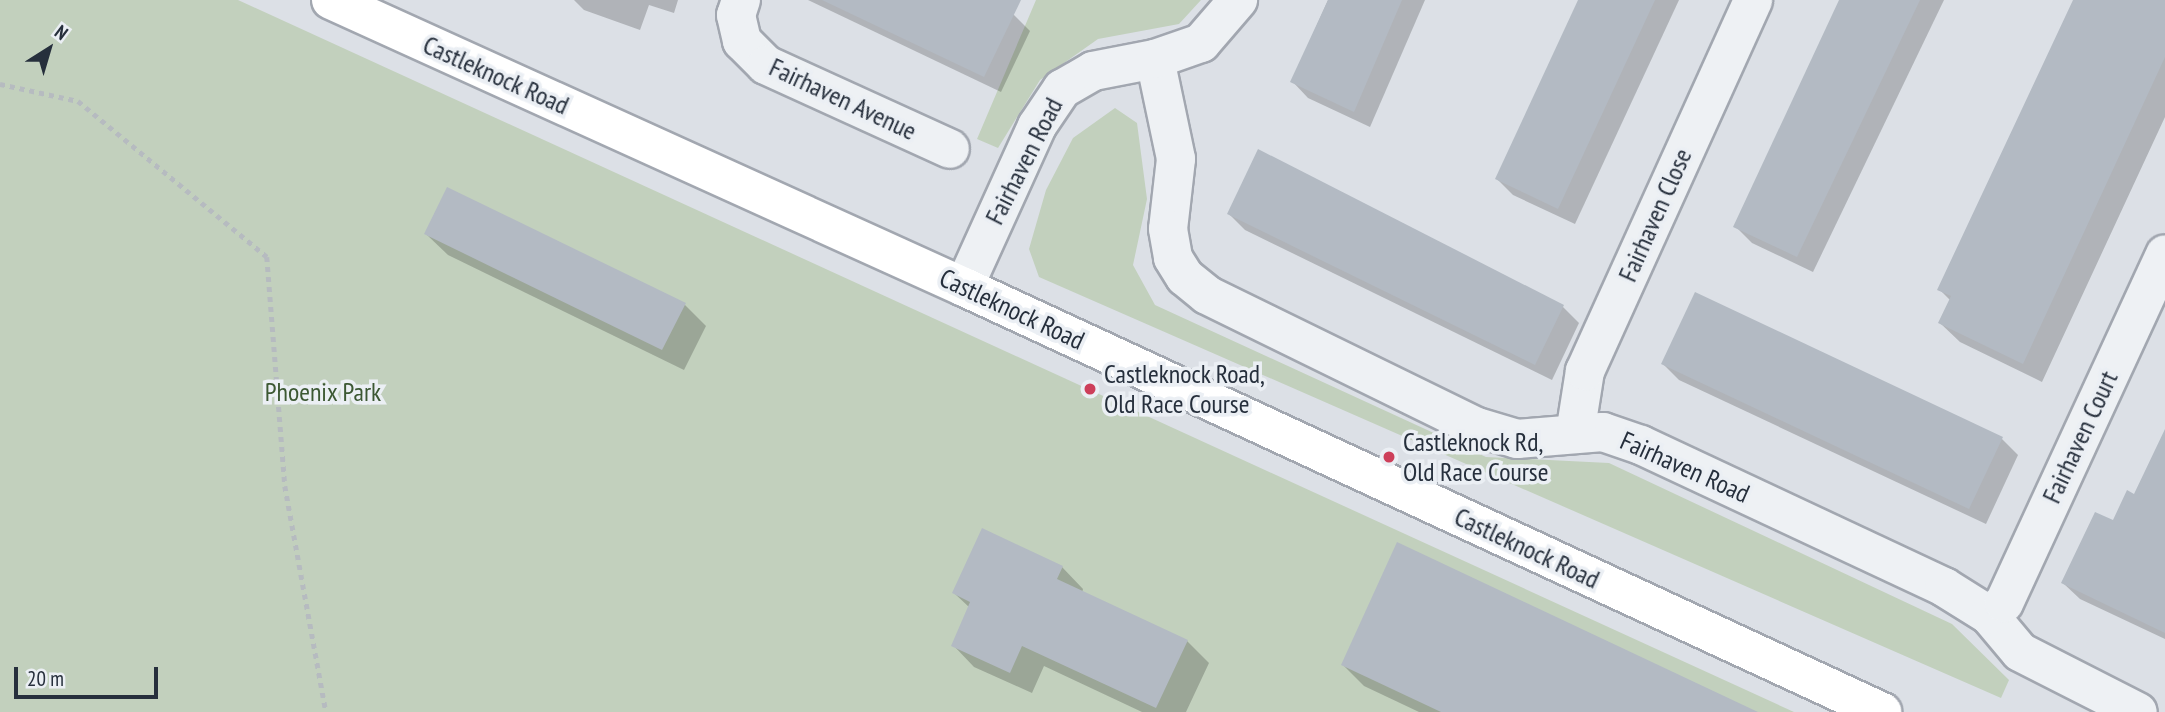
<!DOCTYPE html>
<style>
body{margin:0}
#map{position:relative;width:2165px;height:712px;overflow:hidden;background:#dce0e6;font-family:"PT Sans Narrow",sans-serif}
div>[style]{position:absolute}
.green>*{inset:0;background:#c2d0bd}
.shadow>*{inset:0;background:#0003}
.building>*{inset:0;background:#b3bac3}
.path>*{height:4.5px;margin-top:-2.25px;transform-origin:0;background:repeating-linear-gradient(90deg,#b6bbc0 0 5px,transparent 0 10px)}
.roads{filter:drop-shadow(2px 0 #a2a7b0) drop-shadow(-2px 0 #a2a7b0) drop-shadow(0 2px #a2a7b0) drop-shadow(0 -2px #a2a7b0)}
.street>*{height:38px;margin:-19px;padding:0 19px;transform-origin:19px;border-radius:19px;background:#eef1f4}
.secondary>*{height:38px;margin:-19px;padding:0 19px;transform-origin:19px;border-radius:19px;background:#fff}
.dots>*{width:19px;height:19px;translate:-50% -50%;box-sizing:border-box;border:4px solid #ebeff4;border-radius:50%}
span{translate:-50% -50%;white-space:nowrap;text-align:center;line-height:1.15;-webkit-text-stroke:7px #ebeff4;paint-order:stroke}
.street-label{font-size:26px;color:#262f3c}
.poi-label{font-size:26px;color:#262f3c}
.left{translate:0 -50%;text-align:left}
.park-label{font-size:26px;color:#3c5833}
.north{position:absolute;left:14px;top:14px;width:70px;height:70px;-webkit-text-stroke:5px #ebeff4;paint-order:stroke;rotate:37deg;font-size:19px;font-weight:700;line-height:28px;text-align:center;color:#262f3c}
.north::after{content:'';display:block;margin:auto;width:24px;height:32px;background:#262f3c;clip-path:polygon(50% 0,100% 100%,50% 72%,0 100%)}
.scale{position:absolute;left:14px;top:667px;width:144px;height:32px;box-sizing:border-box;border:4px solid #262f3c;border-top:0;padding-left:9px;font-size:21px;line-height:24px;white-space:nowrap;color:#262f3c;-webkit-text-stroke:5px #ebeff4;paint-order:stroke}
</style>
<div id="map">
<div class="green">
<i style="clip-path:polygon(0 0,238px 0,1794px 712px,0 712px)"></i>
<i style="clip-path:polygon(1036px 0,1201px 0,1179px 24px,1098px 39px,1040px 80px,998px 148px,977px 139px)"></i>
<i style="clip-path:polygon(1115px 108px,1137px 123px,1147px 199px,1133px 265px,1155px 305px,1486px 457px,1609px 463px,1952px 624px,2009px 680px,2001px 698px,1039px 277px,1029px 249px,1046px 190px,1073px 138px)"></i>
</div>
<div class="shadow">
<i style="clip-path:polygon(574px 0,678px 0,674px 13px,649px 5px,640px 30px,584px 10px)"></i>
<i style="clip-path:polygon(808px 0,981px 0,1014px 15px,1030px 31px,1001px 92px)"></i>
<i style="clip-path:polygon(1328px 0,1425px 0,1370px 127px,1308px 98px,1292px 81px)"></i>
<i style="clip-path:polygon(1580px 0,1679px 0,1575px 224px,1513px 195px,1497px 179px)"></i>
<i style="clip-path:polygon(1844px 0,1944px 0,1813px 272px,1752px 243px,1735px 226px)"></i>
<i style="clip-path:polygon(2075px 0,2165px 0,2165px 117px,2042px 382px,1960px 342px,1940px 323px,1951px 301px,1939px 289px)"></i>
<i style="clip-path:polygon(1229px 214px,1563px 307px,1579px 323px,1552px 380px,1245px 230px)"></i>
<i style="clip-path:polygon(426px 234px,684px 304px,706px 326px,684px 370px,448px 255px)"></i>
<i style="clip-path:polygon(1663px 364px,2002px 439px,2018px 455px,1986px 524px,1679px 380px)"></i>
<i style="clip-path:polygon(2165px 432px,2165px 639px,2080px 599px,2063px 583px,2135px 497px)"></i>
<i style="clip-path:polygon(1062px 567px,1083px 589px,1082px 593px,1187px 641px,1209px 663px,1186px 712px,1142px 712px,1044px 666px,1032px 693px,974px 667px,953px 645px,970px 608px,954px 593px)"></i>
<i style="clip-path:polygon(1343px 665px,1713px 712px,1419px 712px,1364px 686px)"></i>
</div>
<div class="building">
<i style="clip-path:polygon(822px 0,1021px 0,984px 77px)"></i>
<i style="clip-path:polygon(1328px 0,1402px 0,1354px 112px,1290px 82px)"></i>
<i style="clip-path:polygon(1578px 0,1655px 0,1558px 209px,1495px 179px)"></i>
<i style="clip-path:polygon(1839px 0,1920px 0,1797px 257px,1733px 227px)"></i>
<i style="clip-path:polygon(2073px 0,2165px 0,2165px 57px,2023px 364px,1938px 323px,1951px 296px,1937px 290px)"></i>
<i style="clip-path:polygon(1258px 149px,1564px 305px,1535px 365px,1227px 214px)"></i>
<i style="clip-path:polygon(447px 187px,686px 303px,662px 350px,424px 234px)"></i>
<i style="clip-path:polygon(1695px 292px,2003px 437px,1969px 509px,1661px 364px)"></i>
<i style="clip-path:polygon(2165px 429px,2165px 633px,2061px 583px,2095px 512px,2113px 520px,2127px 490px,2134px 494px)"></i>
<i style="clip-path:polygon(982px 528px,1063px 566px,1057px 579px,1188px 640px,1156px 708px,1022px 646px,1010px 673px,951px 646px,970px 602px,952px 593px)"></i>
<i style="clip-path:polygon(1397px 542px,1758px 712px,1441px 712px,1341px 665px)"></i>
</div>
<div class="path">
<i style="left:0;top:84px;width:80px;rotate:12.3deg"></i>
<i style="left:78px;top:101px;width:245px;rotate:39.5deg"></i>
<i style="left:267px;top:257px;width:230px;rotate:85.5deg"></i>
<i style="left:285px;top:486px;width:230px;rotate:79.7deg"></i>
</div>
<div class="roads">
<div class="street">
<i style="left:741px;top:0;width:16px;rotate:108deg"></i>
<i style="left:736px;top:15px;width:27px;rotate:77deg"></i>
<i style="left:742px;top:41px;width:34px;rotate:45deg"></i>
<i style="left:766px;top:65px;width:202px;rotate:24.5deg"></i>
<i style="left:1155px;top:59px;width:102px;rotate:78.1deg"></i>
<i style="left:1176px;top:159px;width:70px;rotate:96.5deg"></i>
<i style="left:1168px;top:229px;width:29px;rotate:80deg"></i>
<i style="left:1173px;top:258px;width:22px;rotate:58deg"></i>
<i style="left:1185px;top:277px;width:28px;rotate:39deg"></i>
<i style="left:1207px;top:295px;width:301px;rotate:26.1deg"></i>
<i style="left:1477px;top:427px;width:42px;rotate:16.7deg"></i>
<i style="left:1517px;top:439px;width:86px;rotate:-4.7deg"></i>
<i style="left:1603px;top:432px;width:40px;rotate:18.9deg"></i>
<i style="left:1641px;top:445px;width:335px;rotate:25.1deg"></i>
<i style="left:1944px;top:587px;width:53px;rotate:31.9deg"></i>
<i style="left:1989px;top:615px;width:48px;rotate:50deg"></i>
<i style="left:2020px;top:652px;width:132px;rotate:27deg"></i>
<i style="left:964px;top:287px;width:177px;rotate:-65.6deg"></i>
<i style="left:1037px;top:126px;width:45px;rotate:-56deg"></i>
<i style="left:1062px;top:89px;width:36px;rotate:-30deg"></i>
<i style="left:1093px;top:71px;width:63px;rotate:-11deg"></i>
<i style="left:1155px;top:59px;width:49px;rotate:-19.2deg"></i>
<i style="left:1201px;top:43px;width:57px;rotate:-49.3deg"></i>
<i style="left:1575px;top:434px;width:64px;rotate:-81deg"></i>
<i style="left:1585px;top:371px;width:407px;rotate:-65.6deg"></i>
<i style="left:1989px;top:615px;width:19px;rotate:-39deg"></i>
<i style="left:2004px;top:603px;width:384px;rotate:-65.2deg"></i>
</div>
<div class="secondary">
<i style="left:331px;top:0;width:695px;rotate:24.39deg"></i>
<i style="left:964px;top:287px;width:1012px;rotate:24.84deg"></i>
</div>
</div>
<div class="dots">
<i style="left:1090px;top:389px;background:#cd3f5a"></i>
<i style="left:1389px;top:457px;background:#cd3f5a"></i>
</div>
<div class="street-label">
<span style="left:496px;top:75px;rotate:24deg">Castleknock Road</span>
<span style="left:843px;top:99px;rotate:25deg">Fairhaven Avenue</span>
<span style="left:1024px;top:161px;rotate:-63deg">Fairhaven Road</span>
<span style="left:1655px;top:215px;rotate:-66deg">Fairhaven Close</span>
<span style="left:1012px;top:309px;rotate:25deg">Castleknock Road</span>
<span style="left:2080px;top:437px;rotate:-65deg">Fairhaven Court</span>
<span style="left:1685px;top:467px;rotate:24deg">Fairhaven Road</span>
<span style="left:1527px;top:548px;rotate:25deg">Castleknock Road</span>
</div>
<div class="poi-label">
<span class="left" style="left:1104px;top:389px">Castleknock Road,<br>Old Race Course</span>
<span class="left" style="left:1403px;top:457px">Castleknock Rd,<br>Old Race Course</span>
</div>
<div class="park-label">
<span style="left:323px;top:392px">Phoenix Park</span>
</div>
<div class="north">N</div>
<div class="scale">20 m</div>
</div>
